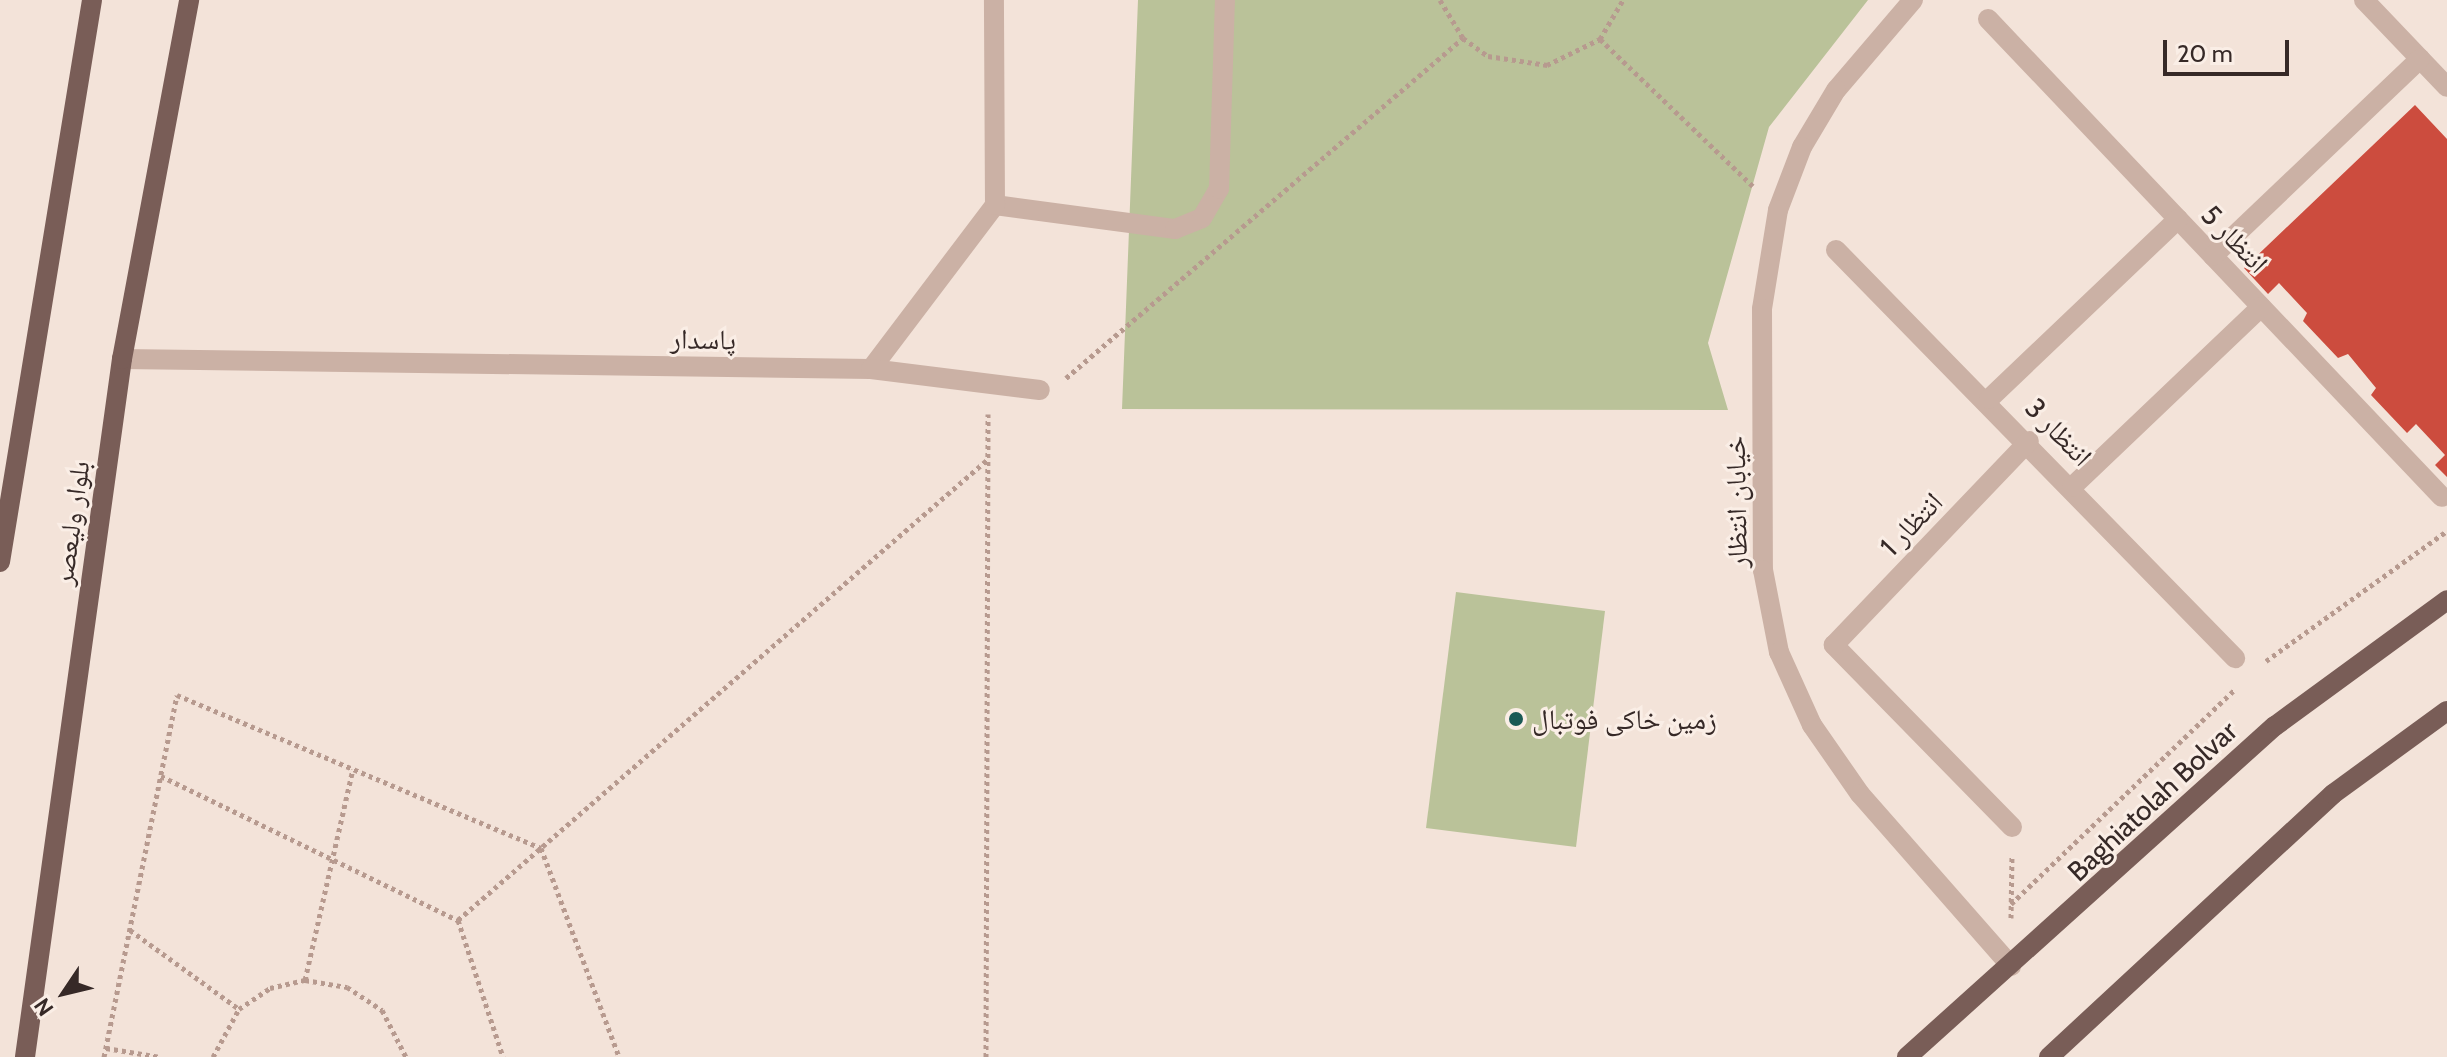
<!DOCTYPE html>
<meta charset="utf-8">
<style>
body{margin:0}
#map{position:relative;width:2447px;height:1057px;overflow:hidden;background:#f3e3d9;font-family:Cabin,"Noto Naskh Arabic",sans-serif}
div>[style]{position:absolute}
.green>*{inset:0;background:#bac299}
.building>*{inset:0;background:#cc4c3e}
.path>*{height:5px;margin-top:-2.5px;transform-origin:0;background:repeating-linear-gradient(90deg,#b79a8f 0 4px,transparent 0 8px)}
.minor>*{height:20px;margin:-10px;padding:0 10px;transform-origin:10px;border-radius:10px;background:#cbb1a5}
.major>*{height:20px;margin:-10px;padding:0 10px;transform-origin:10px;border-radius:10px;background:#795d57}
.dots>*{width:22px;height:22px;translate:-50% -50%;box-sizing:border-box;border:4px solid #faeee6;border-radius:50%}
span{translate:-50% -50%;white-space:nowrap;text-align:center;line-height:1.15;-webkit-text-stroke:6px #faeee6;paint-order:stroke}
.street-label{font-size:28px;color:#362927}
.poi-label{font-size:28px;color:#362927}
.left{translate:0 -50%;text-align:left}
.north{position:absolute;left:24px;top:953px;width:80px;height:80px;-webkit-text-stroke:6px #faeee6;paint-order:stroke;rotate:235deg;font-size:22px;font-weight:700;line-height:32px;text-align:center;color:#362927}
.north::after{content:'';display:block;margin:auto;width:28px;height:36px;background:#362927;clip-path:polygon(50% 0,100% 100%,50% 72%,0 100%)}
.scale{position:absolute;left:2163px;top:40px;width:126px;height:36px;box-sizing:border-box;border:4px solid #362927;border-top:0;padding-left:10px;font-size:24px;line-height:28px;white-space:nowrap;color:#362927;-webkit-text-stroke:6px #faeee6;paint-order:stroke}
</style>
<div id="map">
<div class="green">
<i style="clip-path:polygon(1138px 0,1868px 0,1769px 127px,1708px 343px,1728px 410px,1122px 409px)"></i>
<i style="clip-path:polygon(1456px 592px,1605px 611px,1576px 847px,1426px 828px)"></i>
</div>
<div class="building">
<i style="clip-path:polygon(2415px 105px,2447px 139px,2447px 477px,2435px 465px,2445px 455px,2416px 424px,2407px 433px,2371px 395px,2376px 388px,2348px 354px,2338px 358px,2303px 321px,2307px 313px,2279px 283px,2268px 294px,2244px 268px)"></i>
</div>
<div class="path">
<i style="left:1440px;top:0;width:44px;rotate:58.8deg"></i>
<i style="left:1463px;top:38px;width:31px;rotate:36deg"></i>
<i style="left:1488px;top:56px;width:60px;rotate:8.7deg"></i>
<i style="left:1547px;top:65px;width:59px;rotate:-26.1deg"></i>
<i style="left:1600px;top:39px;width:45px;rotate:-59.5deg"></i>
<i style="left:1600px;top:39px;width:212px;rotate:43.9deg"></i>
<i style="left:1066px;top:378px;width:523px;rotate:-40.58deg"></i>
<i style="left:2266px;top:661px;width:223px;rotate:-35.7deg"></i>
<i style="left:161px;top:776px;width:330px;rotate:25.9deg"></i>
<i style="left:458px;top:920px;width:144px;rotate:71.8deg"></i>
<i style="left:2011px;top:904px;width:310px;rotate:-43.8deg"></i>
<i style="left:2011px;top:918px;width:62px;rotate:-89.1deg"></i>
<i style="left:458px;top:920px;width:702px;rotate:-41.02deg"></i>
<i style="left:130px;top:930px;width:135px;rotate:35.9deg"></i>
<i style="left:305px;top:980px;width:216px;rotate:-77.2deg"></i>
<i style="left:106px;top:1048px;width:55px;rotate:9.5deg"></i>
<i style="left:104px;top:1057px;width:369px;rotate:-78.6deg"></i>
<i style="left:177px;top:695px;width:395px;rotate:22.8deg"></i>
<i style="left:541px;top:848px;width:223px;rotate:69.5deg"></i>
<i style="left:213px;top:1057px;width:55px;rotate:-61.6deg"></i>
<i style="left:239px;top:1009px;width:37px;rotate:-34deg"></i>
<i style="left:270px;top:988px;width:36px;rotate:-13deg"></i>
<i style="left:305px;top:980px;width:43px;rotate:9.5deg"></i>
<i style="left:347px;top:987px;width:42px;rotate:33.3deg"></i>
<i style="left:382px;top:1010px;width:53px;rotate:62.9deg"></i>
<i style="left:986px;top:1057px;width:643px;rotate:-89.82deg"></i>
</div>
<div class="minor">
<i style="left:1913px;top:0;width:118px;rotate:130.5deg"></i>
<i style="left:1836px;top:90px;width:66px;rotate:120.8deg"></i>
<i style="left:1802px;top:147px;width:67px;rotate:110.9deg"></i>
<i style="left:1778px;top:210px;width:100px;rotate:99.2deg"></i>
<i style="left:1762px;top:309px;width:261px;rotate:89.8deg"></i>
<i style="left:1763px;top:570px;width:84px;rotate:79deg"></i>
<i style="left:1779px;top:652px;width:80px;rotate:65.7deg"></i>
<i style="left:1812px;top:725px;width:84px;rotate:55.2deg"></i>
<i style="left:1860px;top:794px;width:229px;rotate:48.7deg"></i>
<i style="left:2364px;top:0;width:120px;rotate:46.3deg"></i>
<i style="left:1988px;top:19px;width:659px;rotate:46.48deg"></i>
<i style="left:995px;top:205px;width:182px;rotate:7.6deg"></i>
<i style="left:1175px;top:229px;width:29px;rotate:-22deg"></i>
<i style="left:1202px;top:218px;width:34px;rotate:-60deg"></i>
<i style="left:1219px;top:189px;width:189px;rotate:-88.2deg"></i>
<i style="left:1836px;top:250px;width:571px;rotate:45.64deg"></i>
<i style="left:2213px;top:256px;width:286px;rotate:-43.6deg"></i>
<i style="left:122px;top:359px;width:749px;rotate:0.76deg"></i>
<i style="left:871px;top:369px;width:206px;rotate:-52.9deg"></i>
<i style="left:995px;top:205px;width:205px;rotate:-90.3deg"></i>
<i style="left:871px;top:369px;width:170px;rotate:7.1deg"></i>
<i style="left:1989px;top:399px;width:261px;rotate:-43.6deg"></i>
<i style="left:2072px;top:487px;width:261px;rotate:-43.6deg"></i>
<i style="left:2012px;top:827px;width:255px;rotate:-134.4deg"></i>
<i style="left:1834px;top:645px;width:282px;rotate:-46.3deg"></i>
</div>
<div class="major">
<i style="left:0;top:562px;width:569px;rotate:-80.7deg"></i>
<i style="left:25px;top:1057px;width:705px;rotate:-82.09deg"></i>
<i style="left:122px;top:359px;width:365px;rotate:-79.4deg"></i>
<i style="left:1907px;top:1057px;width:495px;rotate:-42deg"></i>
<i style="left:2275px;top:726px;width:213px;rotate:-36.2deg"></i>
<i style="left:2049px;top:1057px;width:387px;rotate:-42.8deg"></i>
<i style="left:2333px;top:794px;width:141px;rotate:-36.1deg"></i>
</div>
<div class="dots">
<i style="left:1516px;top:719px;background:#1a5a55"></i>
</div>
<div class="street-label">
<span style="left:2235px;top:239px;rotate:46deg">انتظار 5</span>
<span style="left:703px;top:339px;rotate:1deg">پاسدار</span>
<span style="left:2059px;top:432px;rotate:46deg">انتظار 3</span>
<span style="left:1736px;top:502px;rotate:-91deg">خیابان انتظار</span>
<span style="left:71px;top:523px;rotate:-82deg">بلوار ولیعصر</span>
<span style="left:1911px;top:524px;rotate:-46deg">انتظار 1</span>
<span style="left:2152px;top:801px;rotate:-43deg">Baghiatolah Bolvar</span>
</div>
<div class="poi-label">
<span class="left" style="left:1532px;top:719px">زمین خاکی فوتبال</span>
</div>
<div class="north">N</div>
<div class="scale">20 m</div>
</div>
